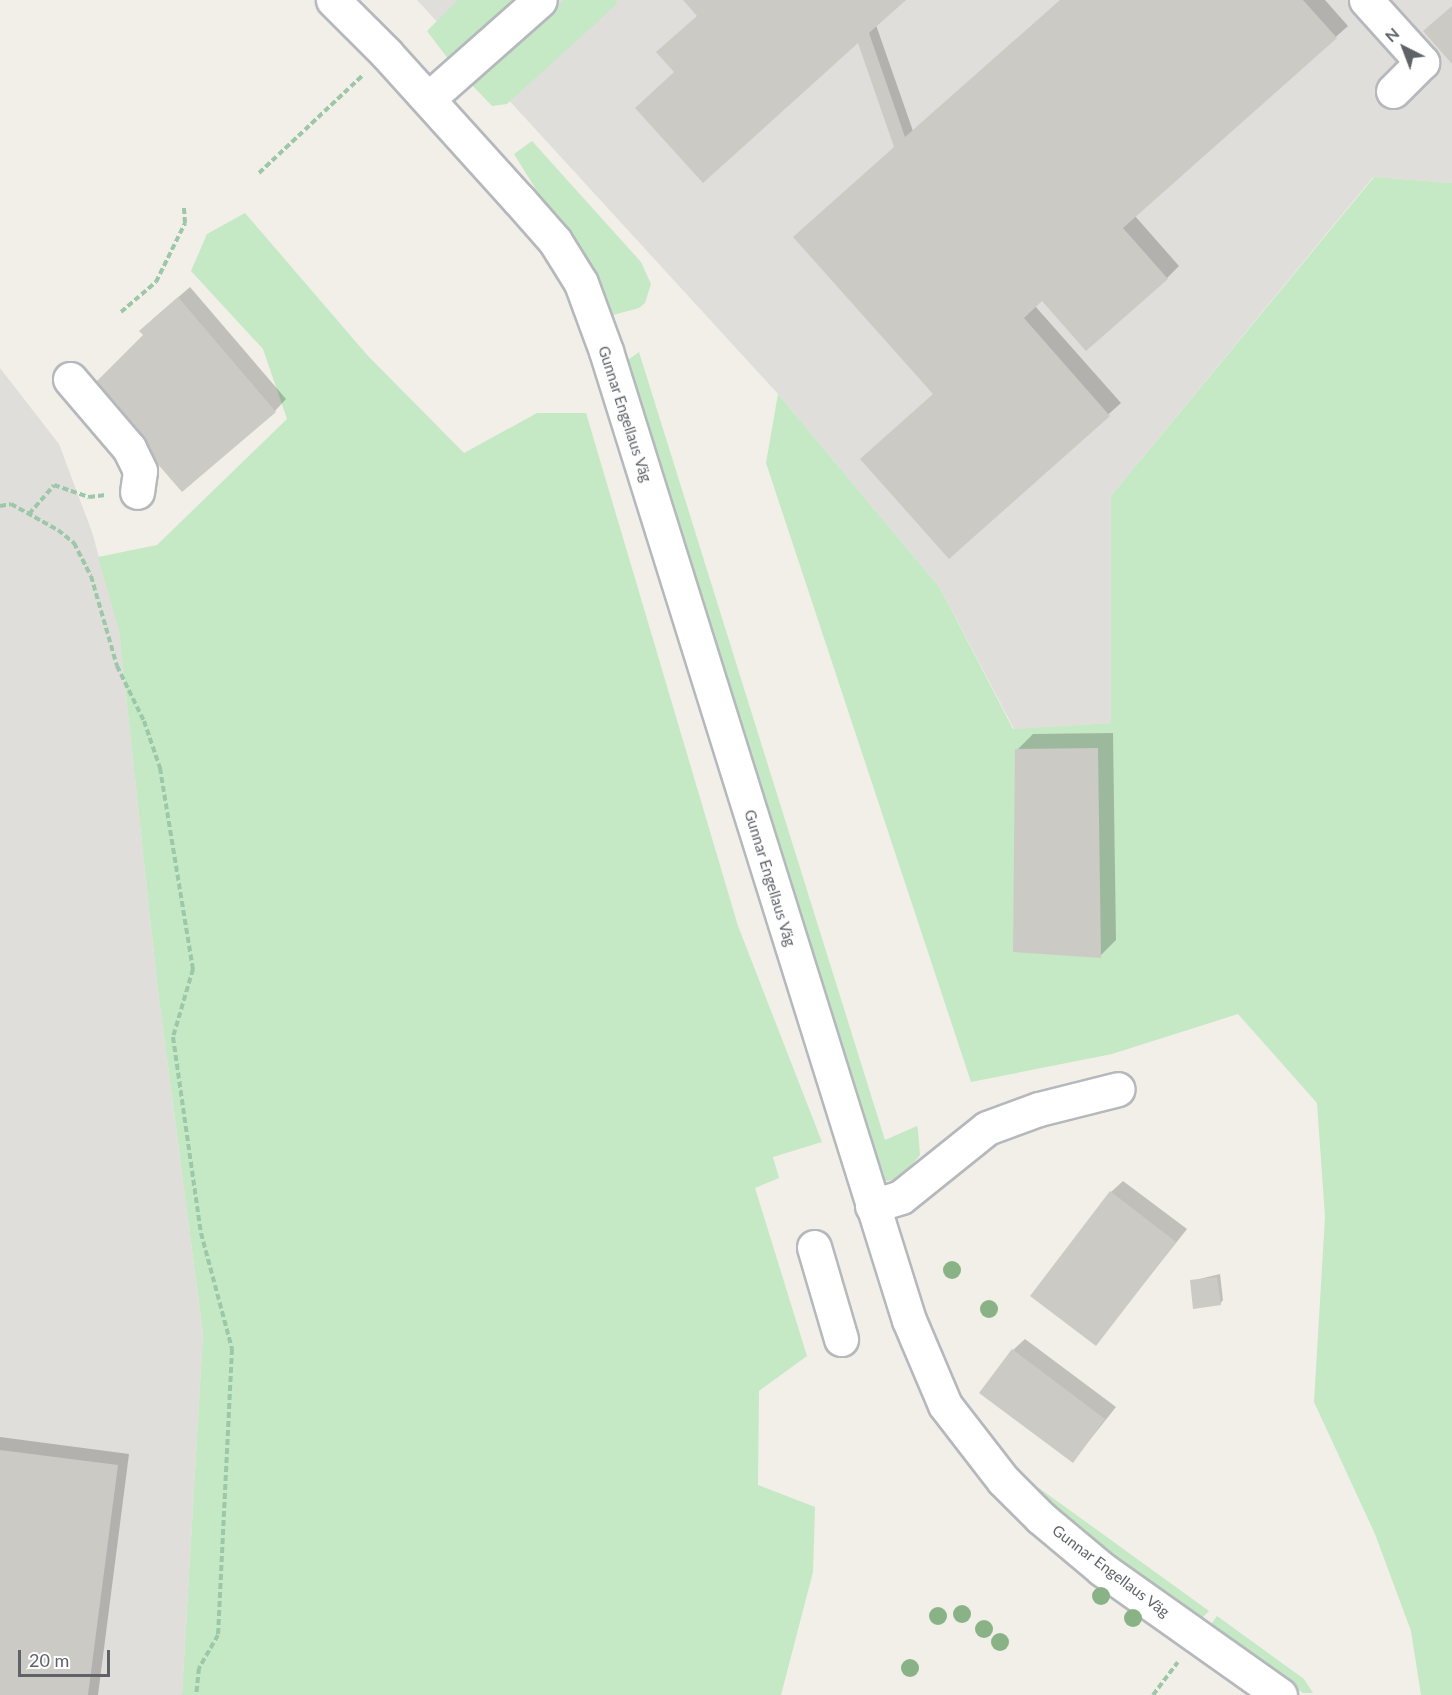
<!DOCTYPE html>
<meta charset="utf-8">
<style>
body{margin:0}
#map{position:relative;width:1452px;height:1695px;overflow:hidden;background:#f1efe8;font-family:Lato,sans-serif}
div>[style]{position:absolute}
.industrial>*{inset:0;background:#e0deda}
.green>*{inset:0;background:#c5e8c5}
.shadow>*{inset:0;background:#0003}
.building>*{inset:0;background:#cccac5}
.path>*{height:4px;margin-top:-2px;transform-origin:0;background:repeating-linear-gradient(90deg,#9cc7a9 0 6px,transparent 0 9px)}
.roads{filter:drop-shadow(2px 0 #b5b8bc) drop-shadow(-2px 0 #b5b8bc) drop-shadow(0 2px #b5b8bc) drop-shadow(0 -2px #b5b8bc)}
.minor>*{height:33px;margin:-16.5px;padding:0 16.5px;transform-origin:16.5px;border-radius:16.5px;background:#fff}
.trees>*{width:18px;height:18px;margin:-9px;border-radius:50%;background:#89b387}
span{translate:-50% -50%;white-space:nowrap;text-align:center;line-height:1.15;-webkit-text-stroke:4.5px #fff;paint-order:stroke}
.street-label{font-size:15px;color:#5f6368}
.north{position:absolute;left:1374px;top:18px;width:60px;height:60px;-webkit-text-stroke:4px #fff;paint-order:stroke;rotate:318deg;font-size:16px;font-weight:700;line-height:24px;text-align:center;color:#5f6368}
.north::after{content:'';display:block;margin:auto;width:21px;height:27px;background:#5f6368;clip-path:polygon(50% 0,100% 100%,50% 72%,0 100%)}
.scale{position:absolute;left:18px;top:1650px;width:92px;height:27px;box-sizing:border-box;border:3px solid #5f6368;border-top:0;padding-left:8px;font-size:18px;line-height:21px;white-space:nowrap;color:#5f6368;-webkit-text-stroke:4px #fff;paint-order:stroke}
</style>
<div id="map">
<div class="industrial">
<i style="clip-path:polygon(417px 0,1452px 0,1452px 183px,1373px 177px,1111px 496px,1112px 723px,1014px 729px,940px 588px,778px 394px)"></i>
<i style="clip-path:polygon(0 368px,59px 444px,92px 532px,119px 629px,157px 982px,203px 1334px,182px 1695px,0 1695px)"></i>
</div>
<div class="green">
<i style="clip-path:polygon(458px 0,517px 0,449px 60px,427px 31px)"></i>
<i style="clip-path:polygon(564px 0,616px 0,617px 4px,507px 104px,492px 106px,470px 83px)"></i>
<i style="clip-path:polygon(532px 141px,641px 262px,651px 284px,645px 303px,639px 308px,613px 315px,589px 260px,551px 214px,514px 154px)"></i>
<i style="clip-path:polygon(1374px 177px,1452px 183px,1452px 1695px,1421px 1695px,1411px 1631px,1375px 1534px,1314px 1402px,1325px 1217px,1317px 1103px,1238px 1014px,1112px 1054px,971px 1082px,766px 463px,778px 394px,940px 588px,1013px 729px,1111px 723px,1111px 496px)"></i>
<i style="clip-path:polygon(245px 213px,368px 356px,464px 453px,537px 413px,586px 413px,738px 926px,822px 1142px,773px 1157px,779px 1178px,755px 1188px,807px 1356px,759px 1391px,758px 1485px,815px 1507px,813px 1572px,781px 1695px,182px 1695px,203px 1334px,157px 982px,119px 630px,98px 557px,157px 545px,287px 419px,263px 349px,191px 271px,207px 234px)"></i>
<i style="clip-path:polygon(639px 352px,885px 1140px,917px 1126px,918px 1130px,920px 1155px,899px 1180px,885px 1181px,878px 1164px,628px 371px,628px 360px)"></i>
<i style="clip-path:polygon(1030px 1485px,1039px 1488px,1209px 1611px,1200px 1620px,1101px 1548px,1059px 1516px)"></i>
<i style="clip-path:polygon(1217px 1616px,1304px 1679px,1313px 1693px,1303px 1693px,1209px 1627px)"></i>
</div>
<div class="shadow">
<i style="clip-path:polygon(685px 0,904px 0,876px 25px,913px 131px,1061px 0,1325px 0,1348px 26px,1135px 216px,1179px 266px,1167px 278px,1087px 349px,1042px 299px,1035px 306px,1121px 403px,949px 557px,934px 394px,896px 147px,859px 41px,676px 72px,698px 15px)"></i>
<i style="clip-path:polygon(190px 287px,286px 399px,275px 411px,145px 335px,153px 319px)"></i>
<i style="clip-path:polygon(1113px 733px,1116px 940px,1100px 956px,1017px 750px,1033px 734px)"></i>
<i style="clip-path:polygon(1123px 1181px,1187px 1229px,1096px 1344px,1111px 1192px)"></i>
<i style="clip-path:polygon(1220px 1274px,1223px 1300px,1220px 1304px,1191px 1281px)"></i>
<i style="clip-path:polygon(1025px 1339px,1116px 1407px,1073px 1461px,1013px 1350px)"></i>
<i style="clip-path:polygon(0 1437px,129px 1454px,98px 1695px,0 1695px)"></i>
</div>
<div class="building">
<i style="clip-path:polygon(683px 0,906px 0,869px 33px,905px 137px,1060px 0,1303px 0,1337px 38px,1123px 228px,1168px 279px,1086px 351px,1042px 301px,1024px 318px,1110px 416px,949px 559px,860px 459px,933px 394px,793px 237px,894px 147px,858px 43px,703px 183px,635px 108px,674px 72px,656px 52px,697px 16px)"></i>
<i style="clip-path:polygon(1452px 6px,1452px 64px,1423px 31px)"></i>
<i style="clip-path:polygon(178px 297px,276px 412px,182px 492px,91px 387px,143px 335px,139px 331px)"></i>
<i style="clip-path:polygon(1098px 748px,1101px 958px,1013px 952px,1015px 749px)"></i>
<i style="clip-path:polygon(1110px 1191px,1176px 1242px,1096px 1346px,1030px 1296px)"></i>
<i style="clip-path:polygon(1217px 1277px,1221px 1305px,1193px 1309px,1190px 1280px)"></i>
<i style="clip-path:polygon(1012px 1349px,1105px 1419px,1073px 1463px,979px 1393px)"></i>
<i style="clip-path:polygon(0 1450px,118px 1465px,88px 1695px,0 1695px)"></i>
</div>
<div class="path">
<i style="left:259px;top:173px;width:144px;rotate:-43.3deg"></i>
<i style="left:121px;top:312px;width:46px;rotate:-40.6deg"></i>
<i style="left:156px;top:282px;width:66px;rotate:-63.8deg"></i>
<i style="left:185px;top:223px;width:16px;rotate:-94deg"></i>
<i style="left:0;top:506px;width:11px;rotate:-10deg"></i>
<i style="left:11px;top:504px;width:54px;rotate:29deg"></i>
<i style="left:58px;top:530px;width:21px;rotate:39deg"></i>
<i style="left:74px;top:543px;width:37px;rotate:63deg"></i>
<i style="left:91px;top:576px;width:94px;rotate:73.9deg"></i>
<i style="left:117px;top:666px;width:61px;rotate:63.9deg"></i>
<i style="left:144px;top:721px;width:50px;rotate:71.2deg"></i>
<i style="left:160px;top:768px;width:204px;rotate:80.7deg"></i>
<i style="left:193px;top:969px;width:71px;rotate:106.4deg"></i>
<i style="left:173px;top:1037px;width:198px;rotate:81.9deg"></i>
<i style="left:201px;top:1233px;width:120px;rotate:75deg"></i>
<i style="left:232px;top:1349px;width:286px;rotate:92.8deg"></i>
<i style="left:218px;top:1635px;width:38px;rotate:120deg"></i>
<i style="left:199px;top:1668px;width:27px;rotate:96deg"></i>
<i style="left:29px;top:514px;width:38px;rotate:-49deg"></i>
<i style="left:54px;top:485px;width:37px;rotate:19deg"></i>
<i style="left:89px;top:497px;width:17px;rotate:-7deg"></i>
<i style="left:1153px;top:1695px;width:41px;rotate:-52.9deg"></i>
</div>
<div class="roads">
<div class="minor">
<i style="left:333px;top:0;width:75px;rotate:45deg"></i>
<i style="left:386px;top:53px;width:198px;rotate:47.9deg"></i>
<i style="left:519px;top:200px;width:55px;rotate:48.7deg"></i>
<i style="left:555px;top:241px;width:49px;rotate:58.2deg"></i>
<i style="left:581px;top:283px;width:72px;rotate:69.8deg"></i>
<i style="left:606px;top:351px;width:1015px;rotate:72.64deg"></i>
<i style="left:909px;top:1320px;width:92px;rotate:67deg"></i>
<i style="left:945px;top:1405px;width:95px;rotate:52.3deg"></i>
<i style="left:1003px;top:1480px;width:54px;rotate:45deg"></i>
<i style="left:1041px;top:1518px;width:80px;rotate:39.9deg"></i>
<i style="left:1102px;top:1569px;width:218px;rotate:35.3deg"></i>
<i style="left:1366px;top:0;width:84px;rotate:47.9deg"></i>
<i style="left:1422px;top:62px;width:41px;rotate:135deg"></i>
<i style="left:428px;top:99px;width:149px;rotate:-41.5deg"></i>
<i style="left:70px;top:379px;width:91px;rotate:49.5deg"></i>
<i style="left:129px;top:448px;width:25px;rotate:64deg"></i>
<i style="left:140px;top:471px;width:21px;rotate:98deg"></i>
<i style="left:872px;top:1206px;width:30px;rotate:-17deg"></i>
<i style="left:901px;top:1197px;width:110px;rotate:-38.7deg"></i>
<i style="left:987px;top:1128px;width:55px;rotate:-20.1deg"></i>
<i style="left:1039px;top:1109px;width:81px;rotate:-14.2deg"></i>
<i style="left:814px;top:1247px;width:96px;rotate:73.6deg"></i>
</div>
</div>
<div class="trees">
<i style="left:952px;top:1270px"></i>
<i style="left:989px;top:1309px"></i>
<i style="left:1101px;top:1596px"></i>
<i style="left:962px;top:1614px"></i>
<i style="left:938px;top:1616px"></i>
<i style="left:1133px;top:1618px"></i>
<i style="left:984px;top:1629px"></i>
<i style="left:1000px;top:1642px"></i>
<i style="left:910px;top:1668px"></i>
</div>
<div class="street-label">
<span style="left:625px;top:414px;rotate:72deg">Gunnar Engellaus Väg</span>
<span style="left:770px;top:878px;rotate:73deg">Gunnar Engellaus Väg</span>
<span style="left:1111px;top:1571px;rotate:37deg">Gunnar Engellaus Väg</span>
</div>
<div class="north">N</div>
<div class="scale">20 m</div>
</div>
